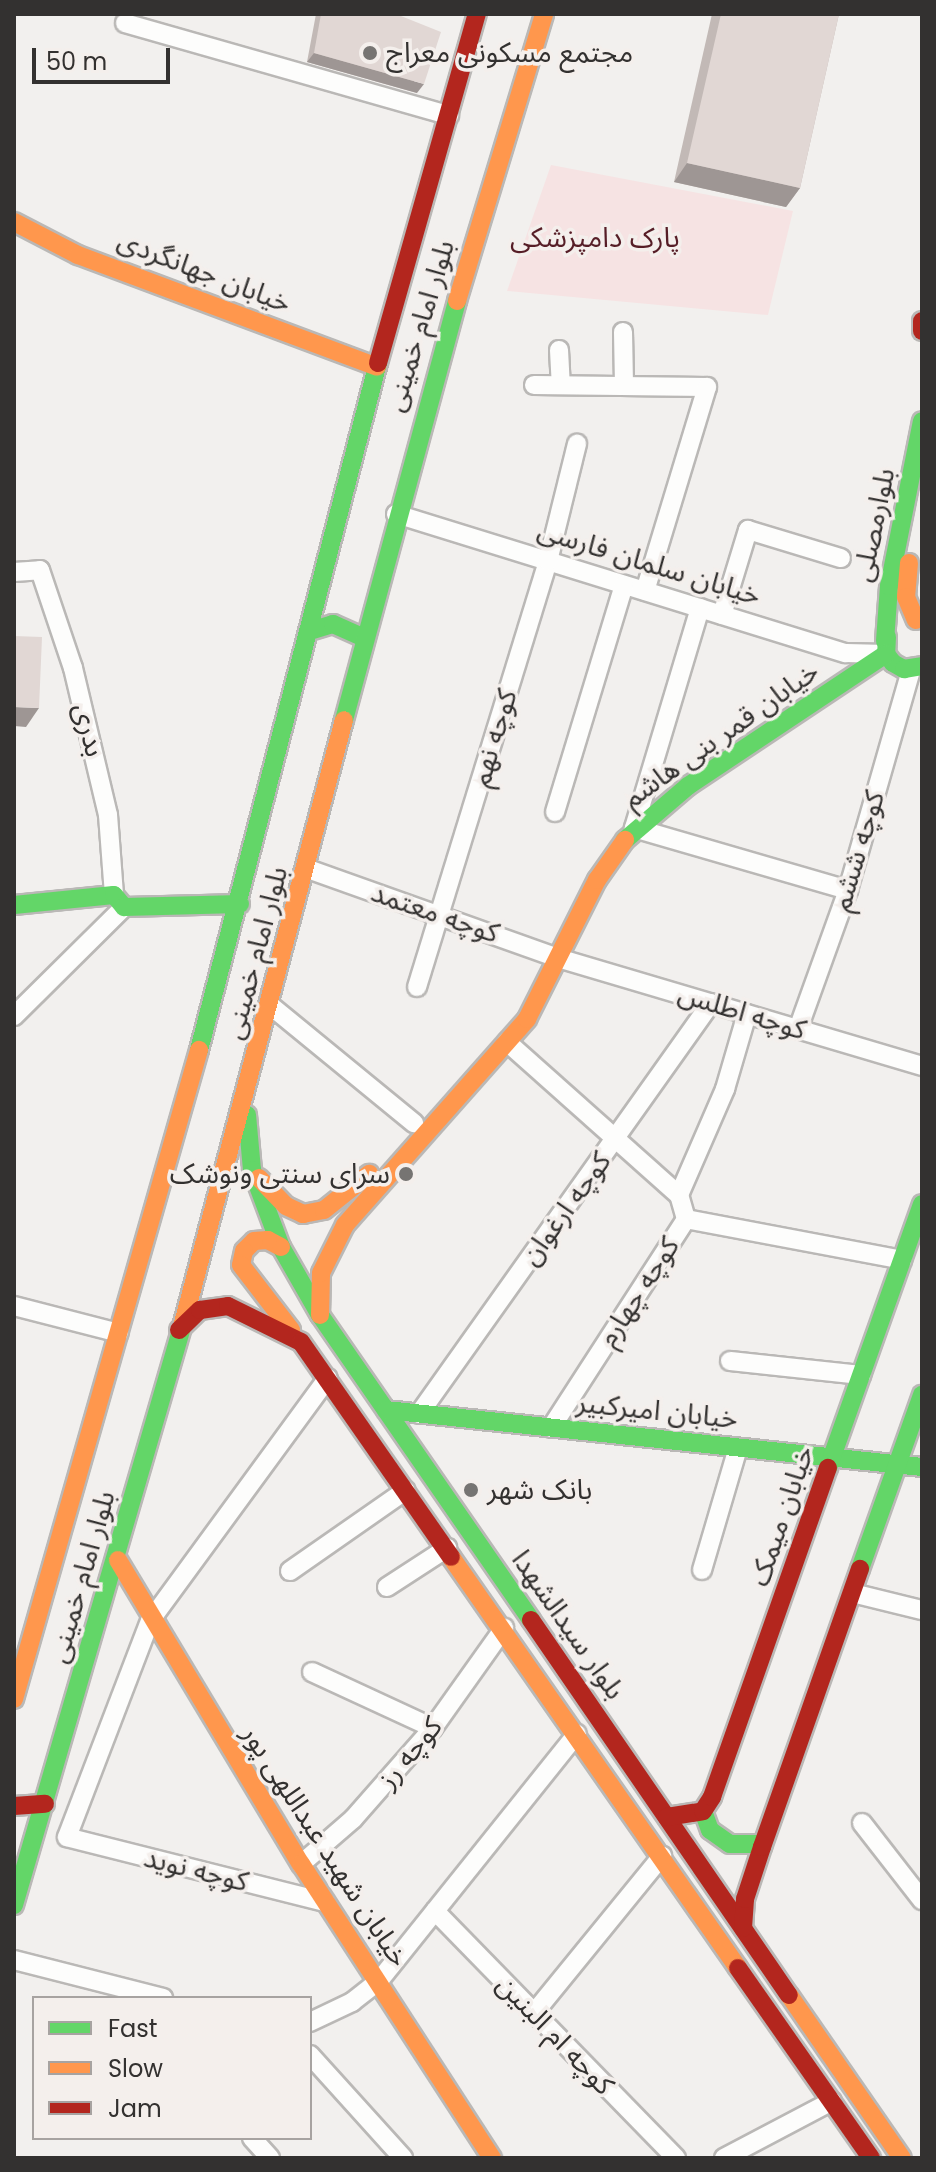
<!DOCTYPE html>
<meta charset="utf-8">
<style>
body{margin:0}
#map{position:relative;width:936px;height:2172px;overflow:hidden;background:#f2f0ee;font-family:Poppins,"Noto Sans Arabic",sans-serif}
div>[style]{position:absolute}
.green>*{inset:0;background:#f6e3e3}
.roads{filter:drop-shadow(2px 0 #bab8b6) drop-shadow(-2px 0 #bab8b6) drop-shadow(0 2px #bab8b6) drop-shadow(0 -2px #bab8b6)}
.street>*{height:18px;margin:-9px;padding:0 9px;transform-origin:9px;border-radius:9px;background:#fdfdfc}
.fast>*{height:18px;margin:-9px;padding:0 9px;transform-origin:9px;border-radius:9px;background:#63d668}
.slow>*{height:18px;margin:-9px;padding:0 9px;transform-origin:9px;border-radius:9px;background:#ff974d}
.jam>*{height:18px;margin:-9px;padding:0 9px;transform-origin:9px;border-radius:9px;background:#b3261e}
.wall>*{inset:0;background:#c2b9b6}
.shaded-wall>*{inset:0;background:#9e9694}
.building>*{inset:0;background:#e1d7d4}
.dots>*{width:22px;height:22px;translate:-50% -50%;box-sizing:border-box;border:4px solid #f4efec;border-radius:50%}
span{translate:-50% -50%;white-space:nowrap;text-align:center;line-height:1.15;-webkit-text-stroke:7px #f4efec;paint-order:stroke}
.poi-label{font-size:28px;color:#333130}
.left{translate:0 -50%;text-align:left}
.right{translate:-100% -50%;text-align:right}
.park-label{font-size:28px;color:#561e27}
.street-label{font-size:28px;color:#333130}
.frame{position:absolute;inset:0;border:16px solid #333130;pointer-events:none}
.legend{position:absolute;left:32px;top:1996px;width:280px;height:144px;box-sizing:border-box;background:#f4efec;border:2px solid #a7a3a1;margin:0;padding:10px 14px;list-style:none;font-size:24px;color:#333130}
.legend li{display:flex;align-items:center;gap:16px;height:40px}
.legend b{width:40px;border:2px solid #a7a3a1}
.scale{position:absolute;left:32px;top:48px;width:138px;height:36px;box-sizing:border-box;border:4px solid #333130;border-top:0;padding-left:10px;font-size:24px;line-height:28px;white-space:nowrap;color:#333130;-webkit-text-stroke:6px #f4efec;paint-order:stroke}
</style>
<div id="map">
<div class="green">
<i style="clip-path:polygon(551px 165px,793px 211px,768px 315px,507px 291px)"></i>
</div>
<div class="roads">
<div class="street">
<i style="left:125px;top:23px;width:337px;rotate:15.9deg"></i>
<i style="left:623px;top:332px;width:54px;rotate:88.9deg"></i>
<i style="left:559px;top:350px;width:35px;rotate:87deg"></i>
<i style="left:534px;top:385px;width:173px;rotate:0.7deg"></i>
<i style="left:707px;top:387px;width:213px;rotate:106.9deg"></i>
<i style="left:396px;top:514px;width:471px;rotate:17.2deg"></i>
<i style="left:846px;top:653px;width:40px;rotate:1.4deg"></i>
<i style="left:14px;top:572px;width:26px;rotate:-4deg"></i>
<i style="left:40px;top:570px;width:103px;rotate:71.4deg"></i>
<i style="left:73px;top:668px;width:151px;rotate:76.6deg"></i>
<i style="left:108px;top:815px;width:80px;rotate:85.7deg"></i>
<i style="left:700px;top:608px;width:230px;rotate:106.7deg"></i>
<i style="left:634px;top:828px;width:223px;rotate:16.2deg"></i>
<i style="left:722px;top:615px;width:89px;rotate:-73deg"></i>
<i style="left:748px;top:530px;width:97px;rotate:16.8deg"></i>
<i style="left:555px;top:812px;width:237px;rotate:-73.1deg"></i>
<i style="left:308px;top:869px;width:269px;rotate:19.6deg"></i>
<i style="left:561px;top:959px;width:377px;rotate:16.5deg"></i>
<i style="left:417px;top:987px;width:446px;rotate:-72.9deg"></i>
<i style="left:548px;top:561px;width:121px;rotate:-76.1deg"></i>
<i style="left:271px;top:1006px;width:185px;rotate:39.3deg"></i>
<i style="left:14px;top:1016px;width:155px;rotate:-44.7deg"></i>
<i style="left:798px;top:1029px;width:148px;rotate:-70.2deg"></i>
<i style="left:848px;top:890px;width:229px;rotate:-74deg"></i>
<i style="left:507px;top:1042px;width:230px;rotate:41.7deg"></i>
<i style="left:686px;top:1219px;width:220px;rotate:10.7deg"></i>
<i style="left:14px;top:1306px;width:108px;rotate:14.4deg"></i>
<i style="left:730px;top:1361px;width:132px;rotate:6.1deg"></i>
<i style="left:419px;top:1414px;width:504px;rotate:-54.61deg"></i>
<i style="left:551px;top:1428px;width:249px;rotate:-57.1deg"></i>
<i style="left:686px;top:1219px;width:25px;rotate:-106deg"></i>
<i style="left:679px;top:1195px;width:116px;rotate:-66.5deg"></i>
<i style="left:725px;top:1089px;width:78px;rotate:-73.7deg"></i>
<i style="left:702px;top:1570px;width:127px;rotate:-73.6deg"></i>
<i style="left:290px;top:1571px;width:141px;rotate:-34.9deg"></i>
<i style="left:387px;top:1587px;width:72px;rotate:-33deg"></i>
<i style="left:852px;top:1593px;width:72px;rotate:13.7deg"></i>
<i style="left:312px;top:1672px;width:133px;rotate:24.8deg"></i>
<i style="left:862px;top:1823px;width:98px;rotate:52.1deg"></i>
<i style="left:301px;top:1864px;width:69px;rotate:-40.9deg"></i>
<i style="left:353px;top:1819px;width:121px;rotate:-48.7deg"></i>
<i style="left:433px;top:1728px;width:123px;rotate:-54.6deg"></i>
<i style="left:325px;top:1902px;width:266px;rotate:-165.9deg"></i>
<i style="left:67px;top:1837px;width:231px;rotate:-69deg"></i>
<i style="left:150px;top:1621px;width:301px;rotate:-53.8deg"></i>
<i style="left:435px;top:1911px;width:345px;rotate:45.7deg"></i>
<i style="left:14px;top:1960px;width:154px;rotate:14.3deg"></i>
<i style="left:534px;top:2013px;width:203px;rotate:-50.8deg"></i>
<i style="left:310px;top:2022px;width:47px;rotate:-25.5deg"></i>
<i style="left:352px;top:2002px;width:33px;rotate:-38deg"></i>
<i style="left:378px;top:1982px;width:318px;rotate:-51.3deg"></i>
<i style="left:310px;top:2055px;width:139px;rotate:47.9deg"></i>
<i style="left:252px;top:2138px;width:27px;rotate:48deg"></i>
<i style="left:724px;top:2158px;width:122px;rotate:-27.8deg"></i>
</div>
<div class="fast">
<i style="left:310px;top:631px;width:24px;rotate:-17deg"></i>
<i style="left:333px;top:624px;width:35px;rotate:24deg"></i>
<i style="left:887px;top:637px;width:17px;rotate:93deg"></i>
<i style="left:886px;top:654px;width:11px;rotate:52deg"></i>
<i style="left:893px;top:663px;width:13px;rotate:29deg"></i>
<i style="left:904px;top:669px;width:18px;rotate:-9deg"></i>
<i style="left:885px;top:641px;width:55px;rotate:-85.8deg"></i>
<i style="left:889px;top:586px;width:168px;rotate:-78.7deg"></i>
<i style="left:344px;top:720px;width:434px;rotate:-74.9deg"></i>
<i style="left:625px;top:840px;width:83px;rotate:-40.6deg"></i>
<i style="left:688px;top:786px;width:238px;rotate:-33.7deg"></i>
<i style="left:14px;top:905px;width:100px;rotate:-5.7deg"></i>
<i style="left:114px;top:895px;width:16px;rotate:50deg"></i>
<i style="left:124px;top:907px;width:116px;rotate:-1.5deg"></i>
<i style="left:199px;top:1050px;width:710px;rotate:-75.4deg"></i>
<i style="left:247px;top:1115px;width:55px;rotate:84.8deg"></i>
<i style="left:252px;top:1170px;width:82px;rotate:69.4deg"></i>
<i style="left:281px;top:1247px;width:78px;rotate:60.2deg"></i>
<i style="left:320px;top:1315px;width:371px;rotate:55.3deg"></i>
<i style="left:386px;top:1410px;width:539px;rotate:6.07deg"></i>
<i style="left:828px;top:1468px;width:280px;rotate:-70.4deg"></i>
<i style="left:860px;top:1569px;width:185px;rotate:-70.4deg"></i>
<i style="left:703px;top:1811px;width:20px;rotate:70deg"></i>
<i style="left:710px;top:1830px;width:24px;rotate:35deg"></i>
<i style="left:730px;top:1844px;width:33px"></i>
<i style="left:14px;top:1905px;width:602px;rotate:-73.79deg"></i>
</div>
<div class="slow">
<i style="left:14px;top:222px;width:72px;rotate:27.3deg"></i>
<i style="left:78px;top:255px;width:319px;rotate:20.5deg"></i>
<i style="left:457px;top:301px;width:300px;rotate:-73.1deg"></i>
<i style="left:909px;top:563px;width:34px;rotate:95deg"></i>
<i style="left:906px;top:597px;width:25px;rotate:67deg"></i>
<i style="left:259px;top:1178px;width:39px;rotate:46deg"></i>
<i style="left:286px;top:1206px;width:19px;rotate:25deg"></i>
<i style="left:303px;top:1214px;width:21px;rotate:-11deg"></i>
<i style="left:324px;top:1210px;width:58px;rotate:-38.7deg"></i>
<i style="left:281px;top:1247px;width:15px;rotate:-152deg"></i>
<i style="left:268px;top:1240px;width:14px;rotate:176deg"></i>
<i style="left:254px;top:1241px;width:14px;rotate:135deg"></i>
<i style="left:244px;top:1251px;width:14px;rotate:102deg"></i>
<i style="left:241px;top:1265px;width:82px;rotate:52.4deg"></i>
<i style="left:320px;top:1315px;width:42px;rotate:-88.6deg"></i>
<i style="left:321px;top:1273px;width:54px;rotate:-63.4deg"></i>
<i style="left:345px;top:1225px;width:275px;rotate:-48.5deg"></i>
<i style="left:527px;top:1019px;width:156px;rotate:-63.3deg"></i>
<i style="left:597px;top:880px;width:49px;rotate:-55deg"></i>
<i style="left:182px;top:1327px;width:628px;rotate:-75.06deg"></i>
<i style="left:451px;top:1557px;width:501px;rotate:55.07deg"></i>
<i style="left:118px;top:1560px;width:355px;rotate:59deg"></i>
<i style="left:301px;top:1864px;width:351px;rotate:57deg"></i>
<i style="left:14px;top:1699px;width:675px;rotate:-74.09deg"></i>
<i style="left:789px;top:1995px;width:198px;rotate:55.3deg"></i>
</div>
<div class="jam">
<i style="left:922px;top:321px;width:10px;rotate:90deg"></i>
<i style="left:378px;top:363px;width:363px;rotate:-74.2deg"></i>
<i style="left:179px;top:1330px;width:29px;rotate:-44deg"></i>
<i style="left:200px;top:1310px;width:28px;rotate:-8deg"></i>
<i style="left:228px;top:1306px;width:81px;rotate:26.3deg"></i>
<i style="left:301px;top:1342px;width:262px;rotate:55.1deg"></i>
<i style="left:531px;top:1620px;width:455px;rotate:55.5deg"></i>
<i style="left:14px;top:1806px;width:31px;rotate:-4deg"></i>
<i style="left:667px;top:1817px;width:36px;rotate:-9deg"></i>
<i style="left:703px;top:1811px;width:17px;rotate:-57deg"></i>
<i style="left:712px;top:1797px;width:349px;rotate:-70.6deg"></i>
<i style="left:743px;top:1928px;width:29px;rotate:-86deg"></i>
<i style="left:745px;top:1899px;width:55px;rotate:-71.9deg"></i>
<i style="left:762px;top:1847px;width:295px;rotate:-70.6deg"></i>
<i style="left:738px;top:1968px;width:232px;rotate:55deg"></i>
</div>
</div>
<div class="wall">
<i style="clip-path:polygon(316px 14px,396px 14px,417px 93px,307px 62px)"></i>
<i style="clip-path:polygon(712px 14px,839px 14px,800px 188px,786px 207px,674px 182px)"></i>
</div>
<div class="shaded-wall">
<i style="clip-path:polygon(314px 53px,424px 84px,417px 93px,307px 62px)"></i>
<i style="clip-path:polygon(687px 163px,800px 188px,786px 207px,674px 182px)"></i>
<i style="clip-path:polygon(14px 707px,39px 708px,26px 727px,14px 726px)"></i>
</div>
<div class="building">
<i style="clip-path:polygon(321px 14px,396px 14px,441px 32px,424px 84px,314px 53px)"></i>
<i style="clip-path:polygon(721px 14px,839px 14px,800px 188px,687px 163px)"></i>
<i style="clip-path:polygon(14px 636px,42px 637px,39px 708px,14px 707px)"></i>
</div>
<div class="dots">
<i style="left:370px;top:53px;background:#767472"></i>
<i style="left:406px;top:1174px;background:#767472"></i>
<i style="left:471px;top:1490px;background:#767472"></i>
</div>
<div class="poi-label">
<span class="left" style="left:386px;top:53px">مجتمع مسکونی معراج</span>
<span class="right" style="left:390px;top:1174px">سرای سنتی ونوشک</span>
<span class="left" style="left:487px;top:1490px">بانک شهر</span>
</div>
<div class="park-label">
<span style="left:595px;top:238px">پارک دامپزشکی</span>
</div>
<div class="street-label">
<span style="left:204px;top:272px;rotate:21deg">خیابان جهانگردی</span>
<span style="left:420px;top:326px;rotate:-73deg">بلوار امام خمینی</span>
<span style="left:874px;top:525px;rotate:-78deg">بلوارمصلی</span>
<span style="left:649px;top:563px;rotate:17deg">خیابان سلمان فارسی</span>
<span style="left:89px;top:730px;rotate:76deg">بدری</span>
<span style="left:721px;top:735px;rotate:-35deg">خیابان قمر بنی هاشم</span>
<span style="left:494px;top:738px;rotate:-73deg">کوچه نهم</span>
<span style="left:858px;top:851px;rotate:-73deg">کوچه ششم</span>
<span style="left:435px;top:913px;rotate:19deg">کوچه معتمد</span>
<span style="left:256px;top:953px;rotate:-75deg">بلوار امام خمینی</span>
<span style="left:742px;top:1012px;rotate:17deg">کوچه اطلس</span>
<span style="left:566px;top:1209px;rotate:-54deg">کوچه ارغوان</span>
<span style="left:639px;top:1292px;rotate:-57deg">کوچه چهارم</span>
<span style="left:657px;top:1411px;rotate:6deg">خیابان امیرکبیر</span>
<span style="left:782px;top:1516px;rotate:-71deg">خیابان میمک</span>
<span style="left:82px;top:1577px;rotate:-74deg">بلوار امام خمینی</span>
<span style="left:568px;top:1625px;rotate:55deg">بلوار سیدالشهدا</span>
<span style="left:410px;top:1753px;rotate:-50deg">کوچه رز</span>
<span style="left:325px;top:1846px;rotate:57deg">خیابان شهید عبداللهی پور</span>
<span style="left:196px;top:1870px;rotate:14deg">کوچه نوید</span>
<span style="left:555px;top:2035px;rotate:46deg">کوچه ام البنین</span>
</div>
<div class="frame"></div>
<ul class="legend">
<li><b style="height:10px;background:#63d668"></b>Fast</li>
<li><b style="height:10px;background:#ff974d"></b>Slow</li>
<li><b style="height:10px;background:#b3261e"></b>Jam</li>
</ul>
<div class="scale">50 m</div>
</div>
